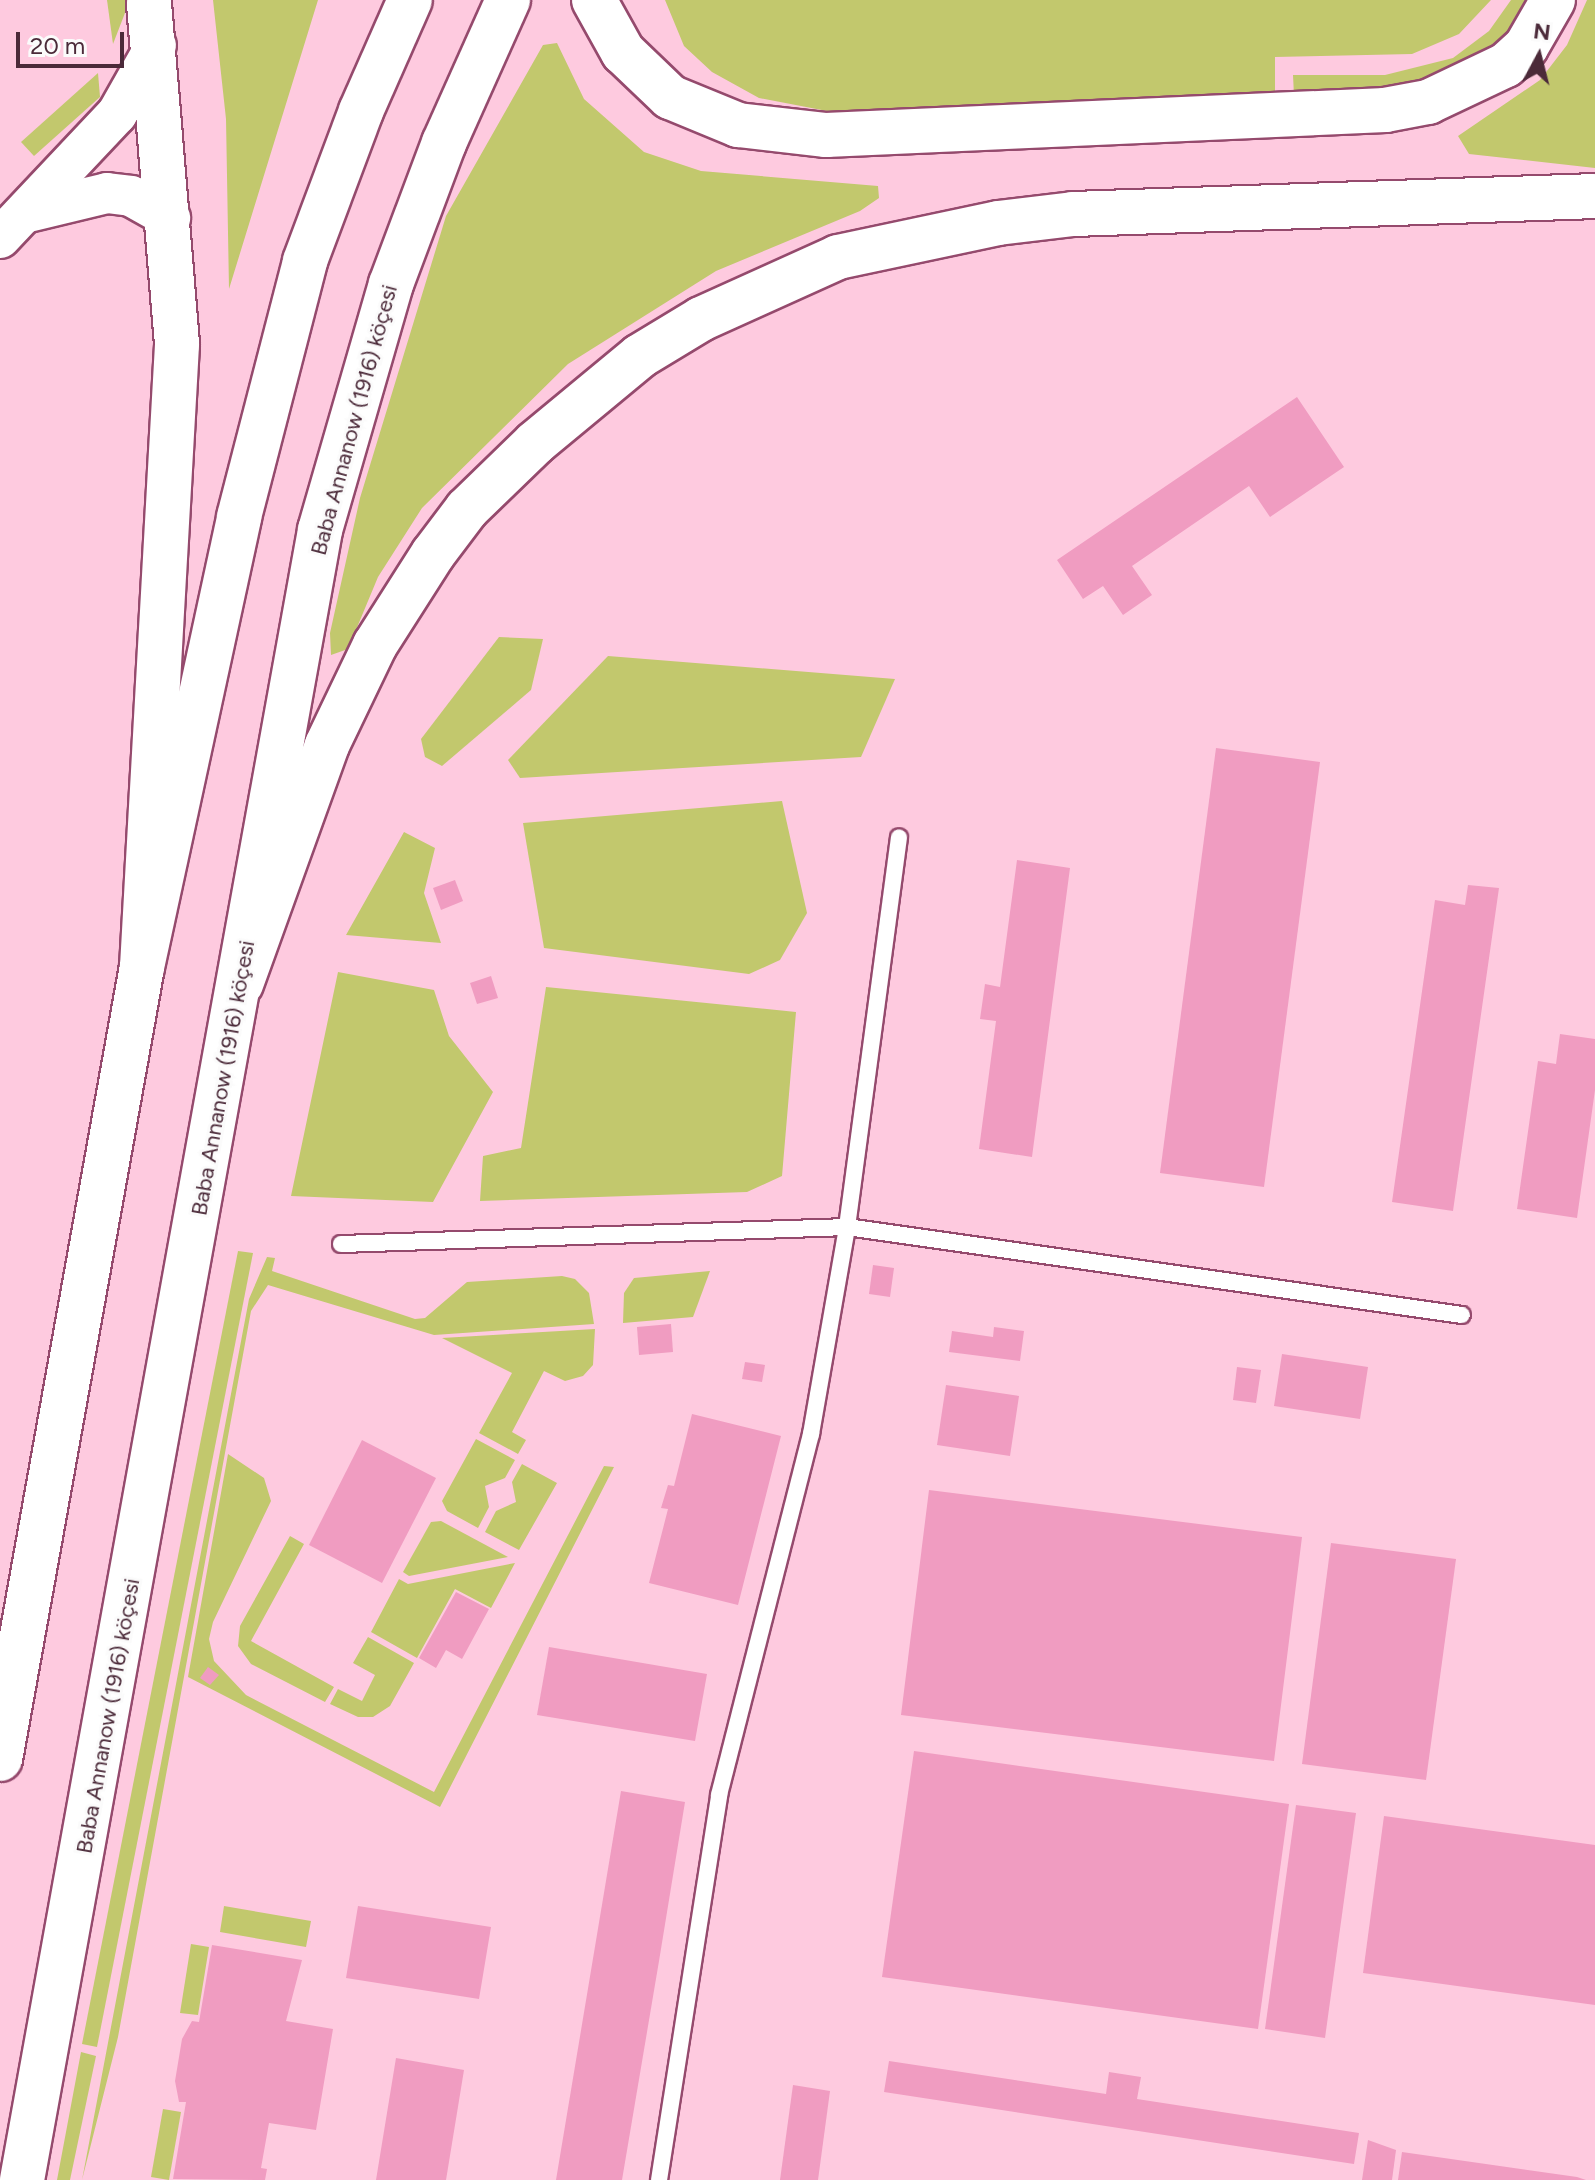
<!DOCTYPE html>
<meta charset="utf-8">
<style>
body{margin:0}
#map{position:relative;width:1595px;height:2180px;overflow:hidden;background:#fecadf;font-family:Figtree,sans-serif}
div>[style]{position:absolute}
.green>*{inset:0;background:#c2c86d}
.building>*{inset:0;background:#f09cc1}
.roads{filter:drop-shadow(2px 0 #954a6d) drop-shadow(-2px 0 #954a6d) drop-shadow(0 2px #954a6d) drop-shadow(0 -2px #954a6d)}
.service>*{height:16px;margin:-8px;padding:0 8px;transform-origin:8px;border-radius:8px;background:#fff}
.tertiary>*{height:40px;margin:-20px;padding:0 20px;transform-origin:20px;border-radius:20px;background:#fff}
.primary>*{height:44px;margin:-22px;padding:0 22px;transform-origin:22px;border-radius:22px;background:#fff}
.trunk>*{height:44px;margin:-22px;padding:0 22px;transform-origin:22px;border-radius:22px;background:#fff}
span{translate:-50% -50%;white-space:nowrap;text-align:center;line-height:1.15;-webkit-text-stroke:6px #fbfbfb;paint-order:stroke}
.street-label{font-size:22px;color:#4b2a39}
.north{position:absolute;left:1499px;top:16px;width:80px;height:80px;-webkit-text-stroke:6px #fbfbfb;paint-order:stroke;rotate:7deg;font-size:22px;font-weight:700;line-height:32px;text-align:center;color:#4b2a39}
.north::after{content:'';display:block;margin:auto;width:28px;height:36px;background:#4b2a39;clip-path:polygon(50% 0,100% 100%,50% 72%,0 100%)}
.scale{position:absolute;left:16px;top:32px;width:108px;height:36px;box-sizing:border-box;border:4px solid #4b2a39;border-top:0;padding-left:10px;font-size:24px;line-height:28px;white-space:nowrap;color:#4b2a39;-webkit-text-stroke:6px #fbfbfb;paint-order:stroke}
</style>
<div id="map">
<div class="green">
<i style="clip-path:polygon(107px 0,130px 0,113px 44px)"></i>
<i style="clip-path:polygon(213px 0,318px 0,229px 289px,226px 119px)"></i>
<i style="clip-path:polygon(665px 0,1491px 0,1459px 34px,1412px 54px,1275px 57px,1275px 99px,827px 111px,759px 98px,712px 72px,684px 46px)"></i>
<i style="clip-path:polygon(1511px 0,1533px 0,1503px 45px,1429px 85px,1294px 96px,1293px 75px,1385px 75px,1453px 58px,1489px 31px)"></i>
<i style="clip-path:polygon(1587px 0,1595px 0,1595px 168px,1469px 154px,1458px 136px,1540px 80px,1567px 45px)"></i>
<i style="clip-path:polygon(557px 43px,584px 99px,644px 152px,701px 171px,878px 186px,879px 198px,860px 211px,716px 271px,568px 364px,422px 508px,378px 577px,348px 649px,331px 655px,330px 633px,360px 498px,446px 216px,543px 45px)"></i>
<i style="clip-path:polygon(98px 73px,100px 97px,34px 156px,21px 142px)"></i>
<i style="clip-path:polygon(499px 637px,543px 639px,531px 690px,442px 766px,425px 757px,421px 739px)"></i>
<i style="clip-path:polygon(608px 656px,895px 679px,861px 757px,520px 778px,508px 760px)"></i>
<i style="clip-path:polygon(782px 801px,807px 913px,780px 960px,749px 974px,544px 948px,523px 823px)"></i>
<i style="clip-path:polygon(404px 832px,435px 848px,424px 893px,441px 943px,346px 935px)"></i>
<i style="clip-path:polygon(338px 972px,434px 990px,449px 1036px,493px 1092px,433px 1202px,291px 1196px)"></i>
<i style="clip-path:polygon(546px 987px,796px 1012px,782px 1176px,747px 1192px,480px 1201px,483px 1156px,521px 1148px)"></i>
<i style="clip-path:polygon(238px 1251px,253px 1253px,97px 2047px,82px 2044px)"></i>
<i style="clip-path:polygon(267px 1257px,275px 1258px,272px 1271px,415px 1319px,425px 1318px,467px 1282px,562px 1276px,575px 1279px,589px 1293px,594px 1324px,434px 1335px,268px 1285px,251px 1311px,118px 2037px,82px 2180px,249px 1299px)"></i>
<i style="clip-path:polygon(710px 1271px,693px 1317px,623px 1323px,624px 1293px,634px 1278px)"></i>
<i style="clip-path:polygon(595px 1329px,593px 1365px,583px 1376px,565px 1381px,544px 1371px,512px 1432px,526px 1440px,518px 1454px,479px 1433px,512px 1373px,442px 1338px)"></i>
<i style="clip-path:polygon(476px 1439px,515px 1460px,505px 1478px,485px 1486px,489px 1507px,478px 1528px,447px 1511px,442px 1501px)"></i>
<i style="clip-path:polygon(228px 1454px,264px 1478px,271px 1501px,213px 1622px,209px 1639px,214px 1661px,246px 1695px,434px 1792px,604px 1466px,614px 1467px,440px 1807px,188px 1677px)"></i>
<i style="clip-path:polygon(522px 1464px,557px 1483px,519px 1550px,485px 1532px,496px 1511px,516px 1502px,512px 1482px)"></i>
<i style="clip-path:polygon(441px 1521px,508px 1557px,409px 1576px,403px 1572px,431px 1522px)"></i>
<i style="clip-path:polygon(290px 1536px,304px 1544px,251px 1641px,334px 1687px,325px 1702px,251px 1664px,238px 1646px,240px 1626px)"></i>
<i style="clip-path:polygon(515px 1563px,491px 1608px,455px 1589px,417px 1658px,371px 1632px,399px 1579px,408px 1584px)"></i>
<i style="clip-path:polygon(368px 1637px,414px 1663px,390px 1706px,373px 1717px,358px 1717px,330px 1704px,338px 1689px,362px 1701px,375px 1675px,353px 1663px)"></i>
<i style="clip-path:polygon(224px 1906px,311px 1921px,306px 1947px,220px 1932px)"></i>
<i style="clip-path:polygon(191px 1944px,209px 1947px,198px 2015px,180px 2013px)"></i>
<i style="clip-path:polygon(81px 2052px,96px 2056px,70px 2180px,57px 2180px)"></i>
<i style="clip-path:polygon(163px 2109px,181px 2112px,169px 2180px,151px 2177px)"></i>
</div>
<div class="building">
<i style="clip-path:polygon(1297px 397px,1344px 467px,1270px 517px,1249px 486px,1132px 566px,1152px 595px,1123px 615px,1103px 586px,1083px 599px,1057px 560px)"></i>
<i style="clip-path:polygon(1216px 748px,1320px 762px,1264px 1187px,1160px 1173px)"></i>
<i style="clip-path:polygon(1017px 860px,1070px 868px,1032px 1157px,979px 1149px,996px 1021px,980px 1019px,985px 984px,1000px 987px)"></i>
<i style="clip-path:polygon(455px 880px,463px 901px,441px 910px,433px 888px)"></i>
<i style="clip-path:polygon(1468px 885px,1499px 888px,1453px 1211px,1392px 1202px,1435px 900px,1465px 905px)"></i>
<i style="clip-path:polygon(491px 976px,498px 998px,477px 1004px,470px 983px)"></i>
<i style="clip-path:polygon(1560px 1034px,1595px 1039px,1595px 1090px,1577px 1218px,1517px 1209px,1538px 1061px,1556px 1064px)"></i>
<i style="clip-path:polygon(873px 1265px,894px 1268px,890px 1297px,869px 1294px)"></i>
<i style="clip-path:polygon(671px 1324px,673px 1352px,639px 1355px,637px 1327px)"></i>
<i style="clip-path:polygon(994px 1327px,1024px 1331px,1020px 1361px,949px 1352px,952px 1331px,993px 1337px)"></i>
<i style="clip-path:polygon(1282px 1354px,1368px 1367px,1360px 1419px,1274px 1406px)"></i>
<i style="clip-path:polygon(745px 1362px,765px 1365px,762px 1382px,742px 1379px)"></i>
<i style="clip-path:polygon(1237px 1367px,1261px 1370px,1256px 1403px,1233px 1400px)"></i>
<i style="clip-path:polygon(946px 1385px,1019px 1396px,1010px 1456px,937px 1445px)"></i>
<i style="clip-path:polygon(692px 1414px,781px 1436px,738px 1605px,649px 1583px,668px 1509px,661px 1508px,668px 1485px,674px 1486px)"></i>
<i style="clip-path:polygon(362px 1440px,436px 1478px,382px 1583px,309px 1545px)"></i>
<i style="clip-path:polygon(929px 1490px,1302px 1537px,1274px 1761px,901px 1715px)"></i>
<i style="clip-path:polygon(1331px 1543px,1456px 1559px,1426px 1780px,1302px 1764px)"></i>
<i style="clip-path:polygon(456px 1592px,489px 1609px,462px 1659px,446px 1650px,436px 1668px,419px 1658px)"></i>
<i style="clip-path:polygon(549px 1647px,707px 1674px,695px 1741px,537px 1715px)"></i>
<i style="clip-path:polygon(208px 1667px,219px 1675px,210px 1685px,200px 1678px)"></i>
<i style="clip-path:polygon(914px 1751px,1289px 1804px,1258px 2029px,882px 1977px)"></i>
<i style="clip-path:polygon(621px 1791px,685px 1802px,659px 1961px,622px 2180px,556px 2180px)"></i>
<i style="clip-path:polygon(1296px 1805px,1356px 1813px,1325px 2038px,1265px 2029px)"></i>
<i style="clip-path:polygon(1384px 1816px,1595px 1845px,1595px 2005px,1363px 1973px)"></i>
<i style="clip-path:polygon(358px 1906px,491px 1927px,479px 1999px,346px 1978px)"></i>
<i style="clip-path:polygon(212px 1945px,302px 1960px,286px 2021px,333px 2029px,316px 2130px,269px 2123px,261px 2168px,267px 2169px,265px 2180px,173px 2179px,186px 2102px,179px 2102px,175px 2081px,182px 2039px,192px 2021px,199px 2022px)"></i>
<i style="clip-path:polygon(396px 2058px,464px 2070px,446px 2180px,376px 2180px)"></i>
<i style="clip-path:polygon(889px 2061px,1106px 2094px,1109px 2072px,1141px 2077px,1137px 2099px,1359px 2133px,1354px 2164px,884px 2092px)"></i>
<i style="clip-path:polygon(793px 2085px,830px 2091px,818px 2180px,780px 2180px)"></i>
<i style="clip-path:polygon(1368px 2140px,1396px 2150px,1392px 2180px,1362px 2180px)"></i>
<i style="clip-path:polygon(1402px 2152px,1577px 2177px,1586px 2180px,1398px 2180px)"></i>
</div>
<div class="roads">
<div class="service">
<i style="left:341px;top:1244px;width:506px;rotate:-1.92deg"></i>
<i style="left:847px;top:1227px;width:621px;rotate:8.14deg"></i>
<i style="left:659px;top:2180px;width:390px;rotate:-81.1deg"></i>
<i style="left:719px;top:1795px;width:373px;rotate:-75.7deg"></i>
<i style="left:811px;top:1434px;width:210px;rotate:-80.1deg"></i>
<i style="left:847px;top:1227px;width:393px;rotate:-82.4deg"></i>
</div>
<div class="tertiary">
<i style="left:28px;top:212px;width:81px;rotate:-13.5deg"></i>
<i style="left:107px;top:193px;width:24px;rotate:7deg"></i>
<i style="left:131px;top:196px;width:45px;rotate:29.4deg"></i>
<i style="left:0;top:238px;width:170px;rotate:-46.7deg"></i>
<i style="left:117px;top:114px;width:79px;rotate:-60.5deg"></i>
</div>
<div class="primary">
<i style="left:0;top:1759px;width:805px;rotate:-79.84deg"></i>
<i style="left:142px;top:967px;width:460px;rotate:-77.8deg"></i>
<i style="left:239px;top:517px;width:264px;rotate:-75.5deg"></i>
<i style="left:305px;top:261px;width:160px;rotate:-69.5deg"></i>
<i style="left:361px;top:111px;width:121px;rotate:-66.2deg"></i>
<i style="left:22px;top:2180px;width:1677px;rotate:-79.76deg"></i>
<i style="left:320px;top:530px;width:256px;rotate:-73.9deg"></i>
<i style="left:391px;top:284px;width:151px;rotate:-69.4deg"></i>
<i style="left:444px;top:143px;width:157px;rotate:-65.9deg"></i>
</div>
<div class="trunk">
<i style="left:594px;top:0;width:60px;rotate:60.9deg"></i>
<i style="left:623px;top:52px;width:65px;rotate:43.8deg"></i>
<i style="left:670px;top:97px;width:74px;rotate:22.4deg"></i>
<i style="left:738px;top:125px;width:89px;rotate:6.5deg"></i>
<i style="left:826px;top:135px;width:560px;rotate:-2.56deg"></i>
<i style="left:1385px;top:110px;width:44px;rotate:-10.5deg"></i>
<i style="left:1428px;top:102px;width:86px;rotate:-25.4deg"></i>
<i style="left:1506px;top:65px;width:27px;rotate:-42deg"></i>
<i style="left:1526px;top:47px;width:54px;rotate:-60.1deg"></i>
<i style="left:142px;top:967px;width:624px;rotate:-86.78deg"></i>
<i style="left:177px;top:344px;width:345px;rotate:-94.7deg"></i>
<i style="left:241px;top:984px;width:254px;rotate:-70.2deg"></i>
<i style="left:327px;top:745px;width:111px;rotate:-64.4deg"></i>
<i style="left:375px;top:645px;width:108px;rotate:-57.5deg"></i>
<i style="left:433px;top:554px;width:56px;rotate:-52.9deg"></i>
<i style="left:467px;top:509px;width:95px;rotate:-44.1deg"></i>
<i style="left:535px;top:443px;width:136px;rotate:-39.6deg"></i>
<i style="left:640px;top:356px;width:71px;rotate:-31.2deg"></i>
<i style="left:701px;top:319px;width:150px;rotate:-24.3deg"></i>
<i style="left:838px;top:257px;width:164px;rotate:-12deg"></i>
<i style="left:998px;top:223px;width:76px;rotate:-6.8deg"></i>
<i style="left:1073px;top:214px;width:522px;rotate:-1.97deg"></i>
</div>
</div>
<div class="street-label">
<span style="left:354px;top:420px;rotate:-75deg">Baba Annanow (1916) köçesi</span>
<span style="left:223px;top:1078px;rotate:-80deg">Baba Annanow (1916) köçesi</span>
<span style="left:108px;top:1716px;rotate:-80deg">Baba Annanow (1916) köçesi</span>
</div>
<div class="north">N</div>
<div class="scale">20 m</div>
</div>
